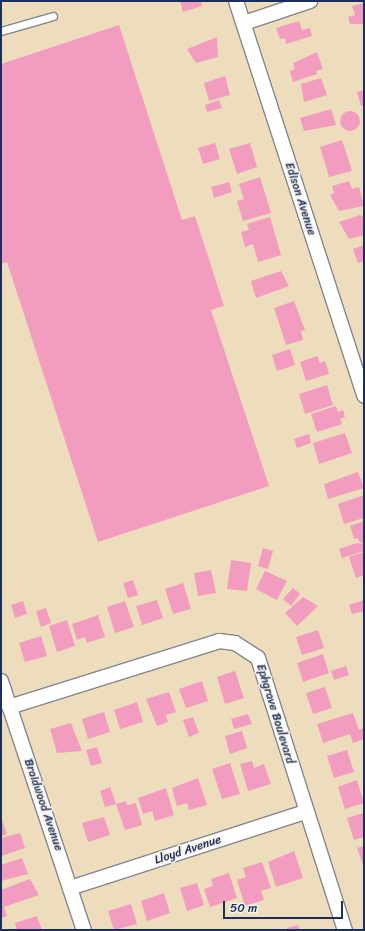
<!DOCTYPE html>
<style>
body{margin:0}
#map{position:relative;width:365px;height:931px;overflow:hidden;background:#eeddbc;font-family:Sriracha,sans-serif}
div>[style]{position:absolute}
.building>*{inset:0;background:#f29dc0}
.round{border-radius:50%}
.roads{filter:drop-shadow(1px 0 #84868d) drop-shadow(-1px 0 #84868d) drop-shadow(0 1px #84868d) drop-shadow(0 -1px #84868d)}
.lane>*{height:7px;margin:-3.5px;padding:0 3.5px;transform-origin:3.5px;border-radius:3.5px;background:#fff}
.street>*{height:14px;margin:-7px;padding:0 7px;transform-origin:7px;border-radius:7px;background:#fff}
span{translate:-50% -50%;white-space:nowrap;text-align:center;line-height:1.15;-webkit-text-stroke:3.5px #f7f3e8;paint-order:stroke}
.street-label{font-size:12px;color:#1b2f5e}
.frame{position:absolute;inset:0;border:2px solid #1b2f5e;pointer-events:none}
.scale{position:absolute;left:223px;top:901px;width:120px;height:18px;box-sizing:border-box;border:2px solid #1b2f5e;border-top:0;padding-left:5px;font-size:12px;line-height:14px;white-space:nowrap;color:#1b2f5e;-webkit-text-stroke:3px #f7f3e8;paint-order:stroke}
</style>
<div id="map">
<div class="building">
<i style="clip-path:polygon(180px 1px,201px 1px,202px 6px,183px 12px)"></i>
<i style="clip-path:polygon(364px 3px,364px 24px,350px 24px,348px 17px,355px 15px,352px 6px)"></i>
<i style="clip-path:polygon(299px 21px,302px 30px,310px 28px,312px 36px,286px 44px,285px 38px,280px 39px,276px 28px)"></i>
<i style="clip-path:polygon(119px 25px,182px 220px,195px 216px,224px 306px,211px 310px,269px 486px,98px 542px,7px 262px,1px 264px,1px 64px)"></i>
<i style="clip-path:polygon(217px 37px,218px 57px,196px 63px,187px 49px)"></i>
<i style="clip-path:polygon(317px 52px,323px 69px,316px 71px,317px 74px,293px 82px,290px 71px,295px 69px,293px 63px)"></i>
<i style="clip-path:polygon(225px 76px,230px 95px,209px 101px,204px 83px)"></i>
<i style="clip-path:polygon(321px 78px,327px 95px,304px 102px,301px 84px)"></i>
<i style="clip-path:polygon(364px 90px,364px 105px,361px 106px,357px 92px)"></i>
<i style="clip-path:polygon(219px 100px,222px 108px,207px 112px,205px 105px)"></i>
<i style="clip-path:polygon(331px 109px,336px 125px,304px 131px,300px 118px)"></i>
<i class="round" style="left:340px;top:111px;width:20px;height:20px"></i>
<i style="clip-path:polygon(342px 140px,352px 171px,329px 177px,320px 147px)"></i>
<i style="clip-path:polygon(215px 143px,220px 159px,203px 164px,198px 148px)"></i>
<i style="clip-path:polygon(250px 143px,257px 167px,237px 174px,229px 149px)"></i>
<i style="clip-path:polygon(260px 177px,271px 213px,243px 221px,237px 201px,244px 199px,239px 184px)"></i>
<i style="clip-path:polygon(349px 181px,352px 189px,359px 187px,364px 206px,339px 211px,330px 195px,334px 193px,332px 186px)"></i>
<i style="clip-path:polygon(229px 182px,232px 192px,214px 198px,211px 187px)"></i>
<i style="clip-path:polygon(360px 215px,364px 217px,364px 235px,349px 239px,339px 222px)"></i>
<i style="clip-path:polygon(270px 217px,281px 255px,258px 262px,253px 244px,245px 247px,241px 232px,249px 230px,247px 224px)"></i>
<i style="clip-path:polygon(364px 245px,364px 261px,358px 263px,353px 249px)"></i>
<i style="clip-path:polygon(281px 271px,289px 286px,256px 298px,251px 281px)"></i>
<i style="clip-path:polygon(294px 301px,305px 330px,301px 331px,303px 340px,286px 345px,274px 308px)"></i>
<i style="clip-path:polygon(290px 349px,295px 365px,277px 371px,272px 355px)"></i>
<i style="clip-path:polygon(317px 356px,320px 363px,325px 361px,329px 374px,306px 381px,300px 362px)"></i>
<i style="clip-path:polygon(327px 385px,333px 405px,305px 414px,299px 394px)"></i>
<i style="clip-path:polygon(336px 406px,338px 412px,343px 410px,345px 417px,340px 419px,342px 424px,317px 432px,311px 414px)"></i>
<i style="clip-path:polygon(345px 433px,352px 453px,319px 464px,313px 443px)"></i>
<i style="clip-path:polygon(309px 434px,311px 443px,297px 448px,294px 439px)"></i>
<i style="clip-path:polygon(358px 472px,364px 488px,328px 499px,324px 484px)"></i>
<i style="clip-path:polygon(364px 495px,364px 518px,344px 524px,338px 504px)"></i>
<i style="clip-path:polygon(364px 521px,364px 542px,360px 543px,358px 538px,354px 539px,350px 526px)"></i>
<i style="clip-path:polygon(357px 543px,364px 544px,364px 551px,342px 558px,339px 549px)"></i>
<i style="clip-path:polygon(263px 548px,273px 551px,268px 569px,258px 566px)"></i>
<i style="clip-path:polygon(364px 552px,364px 575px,356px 578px,349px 557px)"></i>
<i style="clip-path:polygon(231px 560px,251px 563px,247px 591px,227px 589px)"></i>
<i style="clip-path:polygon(211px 570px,216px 593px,198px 596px,194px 573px)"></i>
<i style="clip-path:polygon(265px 571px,287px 581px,277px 600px,256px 589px)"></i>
<i style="clip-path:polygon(133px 580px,138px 595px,128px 598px,123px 583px)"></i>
<i style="clip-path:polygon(183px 583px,191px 609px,173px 614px,165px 589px)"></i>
<i style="clip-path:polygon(293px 588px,300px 594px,291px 606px,283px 599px)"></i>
<i style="clip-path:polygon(303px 597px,318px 606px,297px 626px,285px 613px)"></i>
<i style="clip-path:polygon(157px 600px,163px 618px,142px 625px,136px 606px)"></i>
<i style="clip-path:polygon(364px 600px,364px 611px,352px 614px,349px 605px)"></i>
<i style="clip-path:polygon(23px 601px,27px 614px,15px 618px,11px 605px)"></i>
<i style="clip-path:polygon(125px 601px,134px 627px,115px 633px,107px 607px)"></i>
<i style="clip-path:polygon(46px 608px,51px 623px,41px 627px,36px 611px)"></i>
<i style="clip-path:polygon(98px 615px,105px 637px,87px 643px,85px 637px,77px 640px,72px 624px)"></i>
<i style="clip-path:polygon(67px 620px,75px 646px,57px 652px,49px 626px)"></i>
<i style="clip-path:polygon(318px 630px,324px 648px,302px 655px,296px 637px)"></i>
<i style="clip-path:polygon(41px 636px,47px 656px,25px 662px,19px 643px)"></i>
<i style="clip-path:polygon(323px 654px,329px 673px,303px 682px,297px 663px)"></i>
<i style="clip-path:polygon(346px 666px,349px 675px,334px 680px,331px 671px)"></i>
<i style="clip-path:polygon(235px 671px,244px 698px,225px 704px,217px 677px)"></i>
<i style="clip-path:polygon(202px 681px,208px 701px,186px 708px,179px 689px)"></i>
<i style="clip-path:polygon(325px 687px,332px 708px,313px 714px,306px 693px)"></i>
<i style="clip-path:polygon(169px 692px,176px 712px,166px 715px,168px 722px,157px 726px,146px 699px)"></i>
<i style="clip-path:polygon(137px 702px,143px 722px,120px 729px,114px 710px)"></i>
<i style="clip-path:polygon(104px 712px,110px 732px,88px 739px,82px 719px)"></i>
<i style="clip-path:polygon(353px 713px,359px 730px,364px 728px,364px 739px,353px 743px,350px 734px,323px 743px,317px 724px)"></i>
<i style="clip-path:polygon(248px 714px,252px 724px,234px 729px,231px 719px)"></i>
<i style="clip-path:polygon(193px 717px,199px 733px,189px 737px,183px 720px)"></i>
<i style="clip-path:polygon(71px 723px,82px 751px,57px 753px,50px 729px)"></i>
<i style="clip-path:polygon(242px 731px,247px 748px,230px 754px,225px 736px)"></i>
<i style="clip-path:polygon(97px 747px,102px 763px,91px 766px,86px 750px)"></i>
<i style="clip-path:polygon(347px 750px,354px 772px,334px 778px,327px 756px)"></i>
<i style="clip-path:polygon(252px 761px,254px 768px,264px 764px,271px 784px,248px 791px,240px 764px)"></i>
<i style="clip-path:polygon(230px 763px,240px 794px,222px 799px,212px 769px)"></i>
<i style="clip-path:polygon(198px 778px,207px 805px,189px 810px,187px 803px,177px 806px,172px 788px)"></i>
<i style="clip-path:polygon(357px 780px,364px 803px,345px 809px,338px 787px)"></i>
<i style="clip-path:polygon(110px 787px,116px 804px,105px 807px,100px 791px)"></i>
<i style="clip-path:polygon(166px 788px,174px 815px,155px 821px,152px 811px,143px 814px,138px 798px)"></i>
<i style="clip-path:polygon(126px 801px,127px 805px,136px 803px,142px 825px,125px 830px,116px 804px)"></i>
<i style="clip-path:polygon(364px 813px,364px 837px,354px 840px,347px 818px)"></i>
<i style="clip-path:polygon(1px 817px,7px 834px,1px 836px)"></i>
<i style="clip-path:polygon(104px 817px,110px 835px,88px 842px,82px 823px)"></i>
<i style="clip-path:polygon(20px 833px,25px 848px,1px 856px,1px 838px)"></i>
<i style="clip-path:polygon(364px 846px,364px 865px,363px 865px,357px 848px)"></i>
<i style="clip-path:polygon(294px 851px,303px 878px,276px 887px,268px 862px)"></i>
<i style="clip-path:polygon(22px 858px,28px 874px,1px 881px,1px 865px)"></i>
<i style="clip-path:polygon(262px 862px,271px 888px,261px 891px,264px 900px,245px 906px,237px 880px,246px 877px,243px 868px)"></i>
<i style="clip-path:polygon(229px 873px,237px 898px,210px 907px,204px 889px,213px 886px,211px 879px)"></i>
<i style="clip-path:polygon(30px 879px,39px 895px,4px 907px,7px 916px,1px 918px,1px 890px)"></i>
<i style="clip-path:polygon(197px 883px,204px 905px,187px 911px,180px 888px)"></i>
<i style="clip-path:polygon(164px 893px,170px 913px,147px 921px,141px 901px)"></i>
<i style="clip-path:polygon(131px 904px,137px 924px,114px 930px,108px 911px)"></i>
<i style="clip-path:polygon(37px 916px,42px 930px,17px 930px,15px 923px)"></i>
<i style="clip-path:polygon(298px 925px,300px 930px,287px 930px,287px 928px)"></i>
</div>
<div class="roads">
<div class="lane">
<i style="left:1px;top:31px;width:54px;rotate:-16.1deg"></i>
</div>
<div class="street">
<i style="left:236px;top:1px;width:415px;rotate:72deg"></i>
<i style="left:244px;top:23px;width:70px;rotate:-18.4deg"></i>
<i style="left:1px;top:681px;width:262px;rotate:71.6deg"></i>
<i style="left:9px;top:707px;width:220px;rotate:-17.4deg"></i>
<i style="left:219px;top:641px;width:16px;rotate:7deg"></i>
<i style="left:235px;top:643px;width:27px;rotate:33deg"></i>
<i style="left:258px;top:658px;width:286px;rotate:72.3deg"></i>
<i style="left:70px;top:888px;width:247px;rotate:-17.9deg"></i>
</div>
</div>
<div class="street-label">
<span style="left:300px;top:199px;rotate:72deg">Edison Avenue</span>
<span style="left:275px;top:714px;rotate:73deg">Ephgrave Boulevard</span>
<span style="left:43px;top:805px;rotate:71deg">Braidwood Avenue</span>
<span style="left:188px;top:850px;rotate:-18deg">Lloyd Avenue</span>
</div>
<div class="frame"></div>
<div class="scale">50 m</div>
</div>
